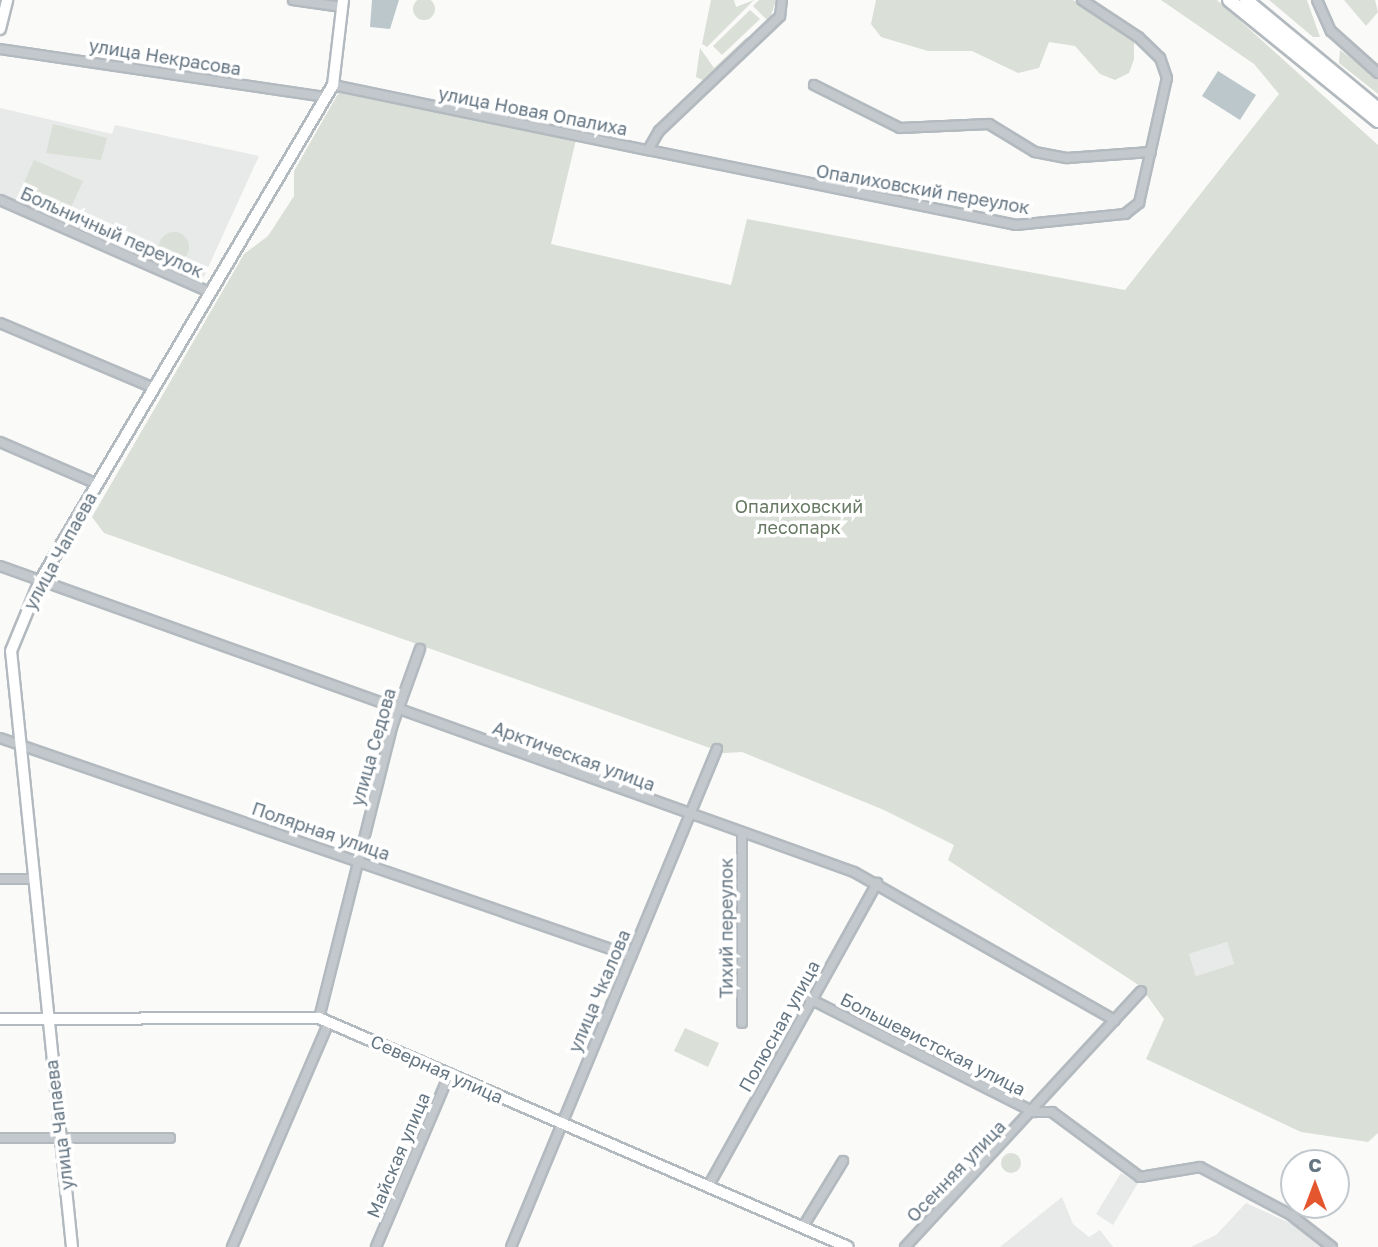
<!DOCTYPE html>
<meta charset="utf-8">
<style>
body{margin:0}
#map{position:relative;width:1378px;height:1247px;overflow:hidden;background:#fafaf8;font-family:"Golos Text",sans-serif}
div>[style]{position:absolute}
.built>*{inset:0;background:#e8e9e9}
.green>*{inset:0;background:#dadfd7}
.round{border-radius:50%}
.water>*{inset:0;background:#bbc7cb}
.roads{filter:drop-shadow(2px 0 #b3babf) drop-shadow(-2px 0 #b3babf) drop-shadow(0 2px #b3babf) drop-shadow(0 -2px #b3babf)}
.street>*{height:8px;margin:-4px;padding:0 4px;transform-origin:4px;border-radius:4px;background:#c3c8cc}
.secondary>*{height:10px;margin:-5px;padding:0 5px;transform-origin:5px;border-radius:5px;background:#fff}
.primary>*{height:12px;margin:-6px;padding:0 6px;transform-origin:6px;border-radius:6px;background:#fff}
span{translate:-50% -50%;white-space:nowrap;text-align:center;line-height:1.15;-webkit-text-stroke:7px #fff;paint-order:stroke}
.street-label{font-size:18px;color:#657683}
.park-label{font-size:18px;color:#687a64}
.north{position:absolute;left:1280px;top:1149px;width:70px;height:70px;box-sizing:border-box;background:#fff;border:2px solid #c1c8cd;border-radius:50%;rotate:0deg;font-size:19px;font-weight:700;line-height:28px;text-align:center;color:#657683}
.north::after{content:'';display:block;margin:auto;width:24px;height:32px;background:#e4572e;clip-path:polygon(50% 0,100% 100%,50% 72%,0 100%)}
</style>
<div id="map">
<div class="built">
<i style="clip-path:polygon(0 108px,112px 134px,115px 125px,259px 156px,201px 283px,0 196px)"></i>
<i style="clip-path:polygon(1227px 942px,1234px 964px,1196px 976px,1189px 954px)"></i>
<i style="clip-path:polygon(1121px 1173px,1138px 1183px,1113px 1225px,1096px 1214px)"></i>
<i style="clip-path:polygon(1062px 1197px,1073px 1224px,1089px 1237px,1100px 1230px,1113px 1247px,1000px 1247px)"></i>
<i style="clip-path:polygon(1246px 1203px,1303px 1229px,1324px 1247px,1191px 1247px,1216px 1235px)"></i>
</div>
<div class="green">
<i class="round" style="left:413px;top:-2px;width:22px;height:22px"></i>
<i style="clip-path:polygon(711px 0,734px 0,736px 7px,754px 0,707px 47px,702px 44px)"></i>
<i style="clip-path:polygon(759px 0,776px 0,769px 22px,753px 6px)"></i>
<i style="clip-path:polygon(876px 0,1073px 0,1134px 38px,1134px 59px,1129px 73px,1115px 80px,1100px 74px,1075px 46px,1049px 42px,1039px 68px,1018px 73px,972px 51px,928px 51px,881px 37px,871px 24px)"></i>
<i style="clip-path:polygon(evenodd,1161px 0,1217px 0,1378px 145px,1378px 1133px,1368px 1142px,1301px 1132px,1146px 1059px,1164px 1019px,1140px 986px,948px 860px,954px 845px,884px 810px,742px 752px,724px 753px,104px 533px,92px 517px,244px 254px,268px 236px,294px 196px,294px 171px,339px 92px,576px 140px,551px 244px,731px 285px,747px 219px,1125px 290px,1279px 94px,1254px 64px,1161px 0,1227px 942px,1234px 964px,1196px 976px,1189px 954px,1227px 942px)"></i>
<i style="clip-path:polygon(1269px 0,1307px 0,1320px 37px,1313px 37px)"></i>
<i style="clip-path:polygon(1344px 0,1375px 0,1378px 12px,1366px 26px)"></i>
<i style="clip-path:polygon(750px 10px,760px 19px,722px 55px,713px 46px)"></i>
<i style="clip-path:polygon(747px 37px,750px 41px,707px 82px,696px 77px,700px 48px,714px 68px)"></i>
<i style="clip-path:polygon(1340px 50px,1378px 78px,1378px 94px,1339px 63px)"></i>
<i style="clip-path:polygon(53px 124px,107px 138px,101px 160px,46px 153px)"></i>
<i style="clip-path:polygon(34px 160px,83px 181px,70px 210px,21px 189px)"></i>
<i class="round" style="left:159px;top:232px;width:30px;height:30px"></i>
<i style="clip-path:polygon(685px 1028px,719px 1043px,708px 1067px,674px 1051px)"></i>
<i class="round" style="left:1001px;top:1153px;width:20px;height:20px"></i>
</div>
<div class="water">
<i style="clip-path:polygon(372px 0,399px 0,390px 29px,370px 27px)"></i>
<i style="clip-path:polygon(1218px 71px,1256px 95px,1240px 120px,1202px 96px)"></i>
</div>
<div class="roads">
<div class="street">
<i style="left:293px;top:0;width:49px;rotate:8.1deg"></i>
<i style="left:1317px;top:0;width:34px;rotate:66deg"></i>
<i style="left:1331px;top:31px;width:63px;rotate:41.8deg"></i>
<i style="left:0;top:49px;width:329px;rotate:8.4deg"></i>
<i style="left:333px;top:85px;width:322px;rotate:11.7deg"></i>
<i style="left:648px;top:150px;width:22px;rotate:-60deg"></i>
<i style="left:659px;top:131px;width:167px;rotate:-43.5deg"></i>
<i style="left:780px;top:16px;width:16px;rotate:-83deg"></i>
<i style="left:814px;top:85px;width:96px;rotate:26.6deg"></i>
<i style="left:900px;top:128px;width:89px;rotate:-2.6deg"></i>
<i style="left:989px;top:124px;width:54px;rotate:31.3deg"></i>
<i style="left:1035px;top:152px;width:33px;rotate:11deg"></i>
<i style="left:1067px;top:158px;width:84px;rotate:-4.1deg"></i>
<i style="left:648px;top:150px;width:376px;rotate:11.5deg"></i>
<i style="left:1016px;top:225px;width:110px;rotate:-5.8deg"></i>
<i style="left:1125px;top:214px;width:18px;rotate:-38deg"></i>
<i style="left:1139px;top:203px;width:128px;rotate:-77.4deg"></i>
<i style="left:1167px;top:78px;width:21px;rotate:-109deg"></i>
<i style="left:1160px;top:58px;width:30px;rotate:-136deg"></i>
<i style="left:1138px;top:37px;width:67px;rotate:-146.5deg"></i>
<i style="left:0;top:200px;width:229px;rotate:23.7deg"></i>
<i style="left:0;top:323px;width:167px;rotate:22.9deg"></i>
<i style="left:0;top:442px;width:106px;rotate:23.4deg"></i>
<i style="left:0;top:566px;width:907px;rotate:19.71deg"></i>
<i style="left:854px;top:872px;width:300px;rotate:29.6deg"></i>
<i style="left:0;top:738px;width:668px;rotate:19.06deg"></i>
<i style="left:742px;top:833px;width:190px;rotate:90deg"></i>
<i style="left:0;top:879px;width:33px"></i>
<i style="left:810px;top:999px;width:251px;rotate:26.8deg"></i>
<i style="left:1034px;top:1112px;width:18px"></i>
<i style="left:1052px;top:1112px;width:109px;rotate:36.5deg"></i>
<i style="left:1140px;top:1177px;width:61px;rotate:-9.5deg"></i>
<i style="left:1200px;top:1167px;width:103px;rotate:27.8deg"></i>
<i style="left:1291px;top:1215px;width:52px;rotate:38deg"></i>
<i style="left:319px;top:1018px;width:300px;rotate:-75.9deg"></i>
<i style="left:392px;top:727px;width:83px;rotate:-70.3deg"></i>
<i style="left:0;top:1138px;width:170px"></i>
<i style="left:709px;top:1185px;width:346px;rotate:-60.9deg"></i>
<i style="left:804px;top:1225px;width:75px;rotate:-58.6deg"></i>
<i style="left:232px;top:1247px;width:245px;rotate:-66.7deg"></i>
<i style="left:376px;top:1247px;width:187px;rotate:-67deg"></i>
<i style="left:511px;top:1247px;width:539px;rotate:-67.53deg"></i>
<i style="left:905px;top:1247px;width:348px;rotate:-47.3deg"></i>
</div>
<div class="secondary">
<i style="left:0;top:29px;width:30px;rotate:-76deg"></i>
<i style="left:0;top:1019px;width:319px;rotate:-0.2deg"></i>
<i style="left:319px;top:1018px;width:576px;rotate:23.41deg"></i>
<i style="left:72px;top:1247px;width:599px;rotate:-95.84deg"></i>
<i style="left:11px;top:651px;width:76px;rotate:-67.5deg"></i>
<i style="left:40px;top:581px;width:576px;rotate:-59.43deg"></i>
<i style="left:333px;top:85px;width:86px;rotate:-83.3deg"></i>
</div>
<div class="primary">
<i style="left:1229px;top:0;width:192px;rotate:39.1deg"></i>
<i style="left:1246px;top:0;width:171px;rotate:39.5deg"></i>
</div>
</div>
<div class="street-label">
<span style="left:165px;top:57px;rotate:9deg">улица Некрасова</span>
<span style="left:533px;top:111px;rotate:11deg">улица Новая Опалиха</span>
<span style="left:923px;top:189px;rotate:10deg">Опалиховский переулок</span>
<span style="left:112px;top:232px;rotate:24deg">Больничный переулок</span>
<span style="left:60px;top:551px;rotate:-61deg">улица Чапаева</span>
<span style="left:373px;top:747px;rotate:-74deg">улица Седова</span>
<span style="left:574px;top:756px;rotate:20deg">Арктическая улица</span>
<span style="left:321px;top:831px;rotate:19deg">Полярная улица</span>
<span style="left:726px;top:928px;rotate:-90deg">Тихий переулок</span>
<span style="left:599px;top:991px;rotate:-67deg">улица Чкалова</span>
<span style="left:779px;top:1026px;rotate:-61deg">Полюсная улица</span>
<span style="left:933px;top:1044px;rotate:27deg">Большевистская улица</span>
<span style="left:437px;top:1069px;rotate:24deg">Северная улица</span>
<span style="left:59px;top:1125px;rotate:-97deg">улица Чапаева</span>
<span style="left:398px;top:1155px;rotate:-67deg">Майская улица</span>
<span style="left:956px;top:1171px;rotate:-46deg">Осенняя улица</span>
</div>
<div class="park-label">
<span style="left:799px;top:517px">Опалиховский<br>лесопарк</span>
</div>
<div class="north">С</div>
</div>
